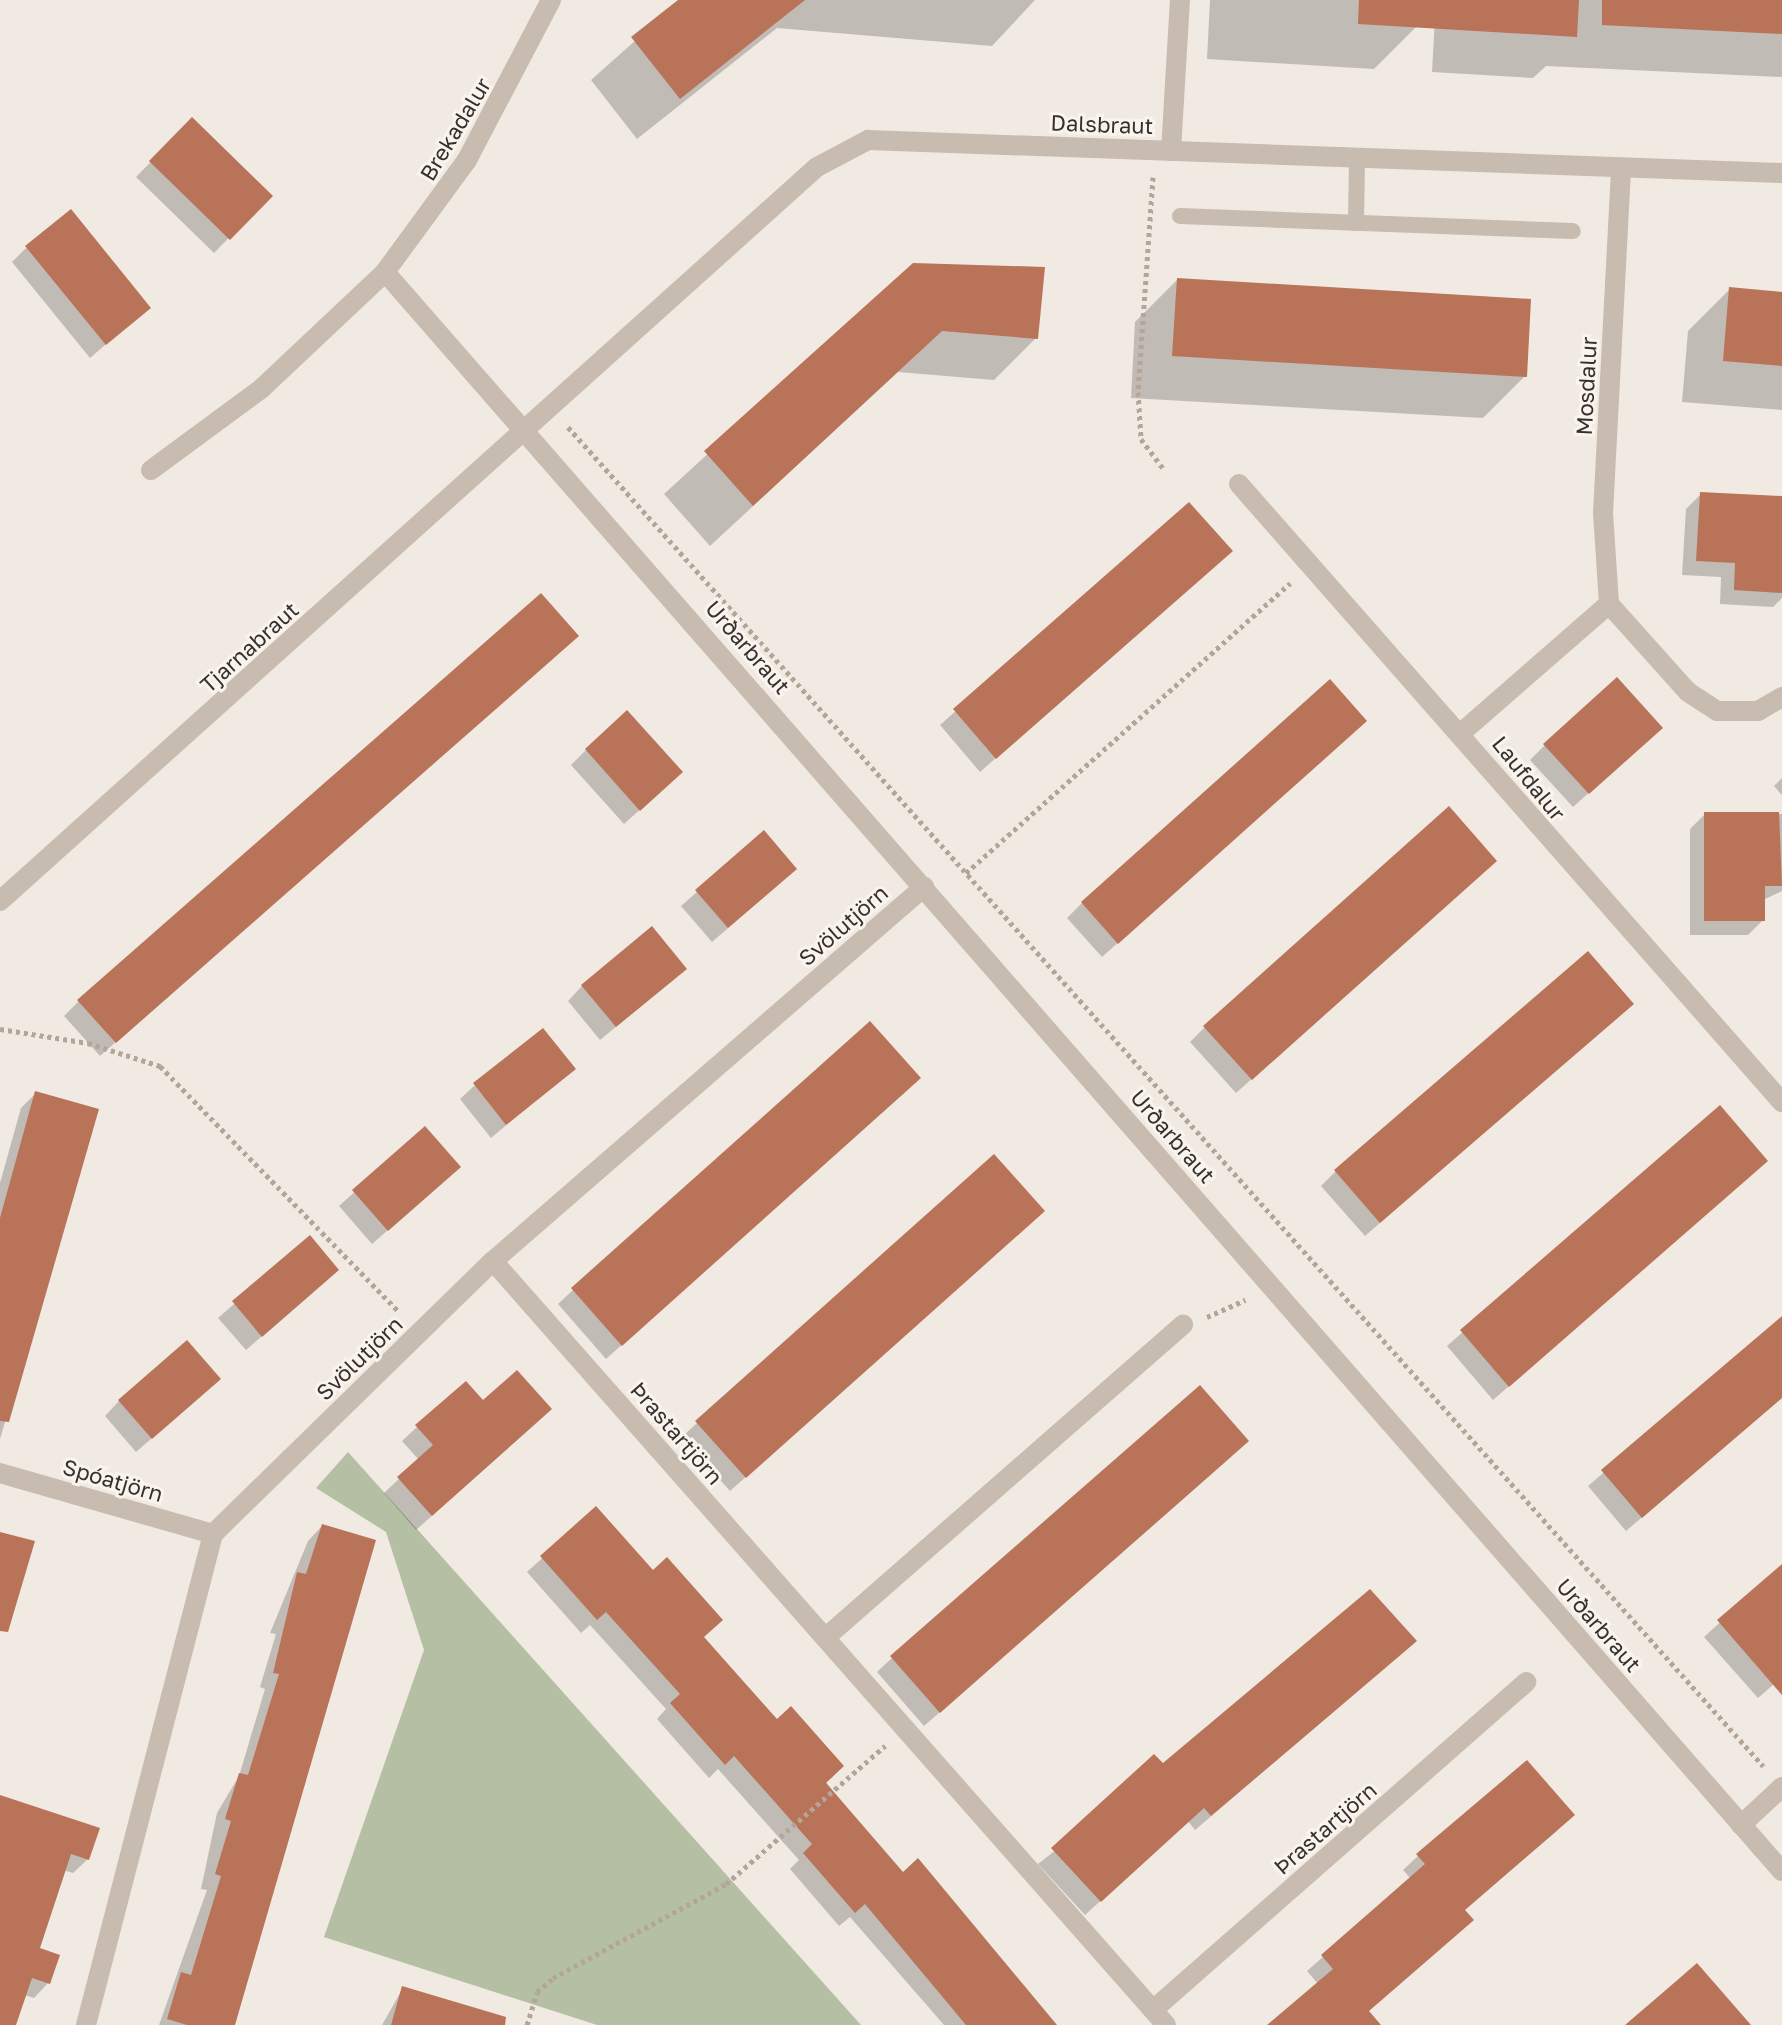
<!DOCTYPE html>
<meta charset="utf-8">
<style>
body{margin:0}
#map{position:relative;width:1782px;height:2025px;overflow:hidden;background:#f1eae2;font-family:"Golos Text",sans-serif}
div>[style]{position:absolute}
.green>*{inset:0;background:#b5bfa3}
.shadow>*{inset:0;background:#0003}
.building>*{inset:0;background:#b87359}
.path>*{height:5px;margin-top:-2.5px;transform-origin:0;background:repeating-linear-gradient(90deg,#b4a599 0 4px,transparent 0 8px)}
.service>*{height:16px;margin:-8px;padding:0 8px;transform-origin:8px;border-radius:8px;background:#c8bbaf}
.minor>*{height:20px;margin:-10px;padding:0 10px;transform-origin:10px;border-radius:10px;background:#c8bbaf}
.tertiary>*{height:20px;margin:-10px;padding:0 10px;transform-origin:10px;border-radius:10px;background:#c8bbaf}
span{translate:-50% -50%;white-space:nowrap;text-align:center;line-height:1.15;-webkit-text-stroke:6px #f9f4ee;paint-order:stroke}
.street-label{font-size:22px;color:#38302c}
</style>
<div id="map">
<div class="green">
<i style="clip-path:polygon(348px 1452px,861px 2025px,597px 2025px,324px 1937px,424px 1650px,386px 1532px,316px 1488px)"></i>
</div>
<div class="shadow">
<i style="clip-path:polygon(681px 0,1035px 0,992px 46px,777px 28px,637px 139px,591px 80px)"></i>
<i style="clip-path:polygon(1210px 0,1417px 0,1416px 27px,1374px 69px,1207px 59px)"></i>
<i style="clip-path:polygon(1436px 0,1782px 0,1782px 77px,1546px 66px,1533px 78px,1432px 72px)"></i>
<i style="clip-path:polygon(192px 120px,270px 196px,214px 253px,136px 177px)"></i>
<i style="clip-path:polygon(27px 247px,148px 308px,90px 358px,12px 262px)"></i>
<i style="clip-path:polygon(914px 265px,1036px 338px,994px 380px,898px 372px,710px 546px,664px 494px)"></i>
<i style="clip-path:polygon(1177px 280px,1525px 376px,1483px 418px,1131px 398px,1135px 322px)"></i>
<i style="clip-path:polygon(1730px 289px,1782px 294px,1782px 410px,1682px 402px,1688px 331px)"></i>
<i style="clip-path:polygon(1701px 494px,1782px 498px,1782px 598px,1773px 607px,1720px 604px,1721px 577px,1682px 575px,1686px 509px)"></i>
<i style="clip-path:polygon(1189px 504px,1215px 565px,980px 772px,940px 725px)"></i>
<i style="clip-path:polygon(562px 650px,100px 1056px,64px 1016px,79px 1001px)"></i>
<i style="clip-path:polygon(1350px 735px,1102px 957px,1067px 918px,1082px 903px)"></i>
<i style="clip-path:polygon(1645px 742px,1573px 807px,1530px 760px,1545px 745px)"></i>
<i style="clip-path:polygon(586px 750px,665px 787px,624px 824px,571px 765px)"></i>
<i style="clip-path:polygon(1782px 778px,1782px 795px,1774px 786px)"></i>
<i style="clip-path:polygon(1705px 814px,1782px 814px,1782px 891px,1763px 900px,1763px 920px,1748px 935px,1690px 935px,1690px 829px)"></i>
<i style="clip-path:polygon(764px 833px,780px 883px,712px 942px,681px 906px)"></i>
<i style="clip-path:polygon(1480px 875px,1236px 1093px,1190px 1042px,1205px 1027px)"></i>
<i style="clip-path:polygon(669px 983px,600px 1040px,568px 1001px,582px 986px)"></i>
<i style="clip-path:polygon(1616px 1018px,1365px 1236px,1321px 1186px,1336px 1171px)"></i>
<i style="clip-path:polygon(573px 1069px,491px 1138px,460px 1099px,475px 1085px)"></i>
<i style="clip-path:polygon(36px 1093px,97px 1110px,0 1439px,0 1183px,21px 1108px)"></i>
<i style="clip-path:polygon(904px 1093px,606px 1359px,558px 1304px,573px 1290px)"></i>
<i style="clip-path:polygon(1719px 1107px,1751px 1175px,1493px 1400px,1447px 1346px)"></i>
<i style="clip-path:polygon(425px 1129px,444px 1181px,372px 1244px,339px 1206px)"></i>
<i style="clip-path:polygon(1028px 1225px,730px 1491px,682px 1437px,697px 1423px)"></i>
<i style="clip-path:polygon(310px 1238px,322px 1284px,246px 1350px,218px 1318px)"></i>
<i style="clip-path:polygon(1782px 1319px,1782px 1397px,1626px 1531px,1588px 1486px)"></i>
<i style="clip-path:polygon(203px 1394px,136px 1452px,105px 1416px,119px 1401px)"></i>
<i style="clip-path:polygon(483px 1403px,535px 1424px,416px 1530px,384px 1493px,419px 1460px,402px 1441px,417px 1427px)"></i>
<i style="clip-path:polygon(1232px 1456px,924px 1726px,877px 1672px,892px 1658px)"></i>
<i style="clip-path:polygon(596px 1509px,903px 1874px,1056px 2025px,944px 2025px,850px 1917px,839px 1926px,790px 1869px,799px 1860px,718px 1769px,709px 1778px,657px 1719px,666px 1709px,590px 1625px,581px 1633px,527px 1572px)"></i>
<i style="clip-path:polygon(322px 1526px,232px 2025px,159px 2025px,207px 1890px,201px 1889px,217px 1813px,239px 1776px,265px 1689px,260px 1687px,276px 1634px,270px 1633px,308px 1541px)"></i>
<i style="clip-path:polygon(1782px 1566px,1782px 1677px,1758px 1698px,1704px 1637px)"></i>
<i style="clip-path:polygon(1399px 1656px,1195px 1830px,1188px 1821px,1085px 1915px,1038px 1864px,1163px 1766px)"></i>
<i style="clip-path:polygon(0 1797px,88px 1859px,73px 1873px,63px 1870px,37px 1949px,48px 1983px,34px 1998px,24px 1995px,13px 2025px,0 2025px)"></i>
<i style="clip-path:polygon(1558px 1830px,1463px 1911px,1367px 2012px,1379px 2025px,1270px 2025px,1318px 1984px,1307px 1971px,1411px 1879px,1403px 1870px,1418px 1856px)"></i>
<i style="clip-path:polygon(403px 1988px,448px 2025px,382px 2025px)"></i>
</div>
<div class="building">
<i style="clip-path:polygon(678px 0,805px 0,680px 99px,631px 37px)"></i>
<i style="clip-path:polygon(1359px 0,1579px 0,1577px 37px,1358px 24px)"></i>
<i style="clip-path:polygon(1602px 0,1782px 0,1782px 34px,1602px 25px)"></i>
<i style="clip-path:polygon(192px 117px,273px 196px,230px 240px,149px 161px)"></i>
<i style="clip-path:polygon(71px 209px,151px 308px,106px 345px,25px 246px)"></i>
<i style="clip-path:polygon(913px 263px,1045px 267px,1038px 339px,942px 331px,753px 506px,704px 451px)"></i>
<i style="clip-path:polygon(1177px 278px,1531px 299px,1527px 377px,1172px 356px)"></i>
<i style="clip-path:polygon(1729px 287px,1782px 292px,1782px 366px,1723px 361px)"></i>
<i style="clip-path:polygon(1700px 492px,1782px 496px,1782px 593px,1734px 590px,1735px 563px,1696px 561px)"></i>
<i style="clip-path:polygon(1189px 502px,1233px 551px,996px 759px,953px 709px)"></i>
<i style="clip-path:polygon(541px 593px,579px 636px,116px 1043px,77px 1000px)"></i>
<i style="clip-path:polygon(1617px 677px,1663px 728px,1589px 794px,1543px 744px)"></i>
<i style="clip-path:polygon(1330px 679px,1367px 721px,1118px 944px,1081px 902px)"></i>
<i style="clip-path:polygon(627px 710px,683px 772px,640px 811px,585px 749px)"></i>
<i style="clip-path:polygon(1449px 806px,1497px 861px,1252px 1080px,1203px 1026px)"></i>
<i style="clip-path:polygon(1704px 812px,1779px 812px,1782px 886px,1765px 886px,1765px 921px,1704px 921px)"></i>
<i style="clip-path:polygon(764px 830px,797px 869px,728px 928px,695px 890px)"></i>
<i style="clip-path:polygon(652px 926px,687px 969px,616px 1027px,581px 985px)"></i>
<i style="clip-path:polygon(1588px 951px,1634px 1004px,1380px 1223px,1334px 1170px)"></i>
<i style="clip-path:polygon(870px 1021px,921px 1078px,622px 1346px,571px 1288px)"></i>
<i style="clip-path:polygon(543px 1028px,576px 1069px,506px 1125px,473px 1083px)"></i>
<i style="clip-path:polygon(35px 1091px,99px 1109px,9px 1422px,0 1421px,0 1218px)"></i>
<i style="clip-path:polygon(1720px 1105px,1768px 1161px,1509px 1387px,1460px 1330px)"></i>
<i style="clip-path:polygon(425px 1126px,461px 1167px,388px 1231px,352px 1190px)"></i>
<i style="clip-path:polygon(994px 1154px,1045px 1211px,746px 1478px,695px 1421px)"></i>
<i style="clip-path:polygon(310px 1235px,339px 1270px,262px 1337px,232px 1301px)"></i>
<i style="clip-path:polygon(1782px 1316px,1782px 1398px,1642px 1518px,1601px 1470px)"></i>
<i style="clip-path:polygon(187px 1340px,221px 1379px,152px 1439px,118px 1400px)"></i>
<i style="clip-path:polygon(517px 1370px,552px 1409px,432px 1516px,397px 1477px,433px 1445px,415px 1425px,466px 1381px,483px 1400px)"></i>
<i style="clip-path:polygon(1200px 1385px,1249px 1441px,940px 1713px,890px 1656px)"></i>
<i style="clip-path:polygon(596px 1506px,653px 1570px,667px 1557px,723px 1620px,704px 1637px,777px 1719px,791px 1706px,844px 1766px,826px 1783px,903px 1872px,918px 1858px,1057px 2025px,966px 2025px,865px 1904px,855px 1913px,803px 1853px,812px 1844px,734px 1756px,725px 1765px,670px 1703px,680px 1694px,606px 1612px,597px 1620px,540px 1556px)"></i>
<i style="clip-path:polygon(322px 1524px,376px 1540px,235px 2025px,187px 2025px,167px 2019px,181px 1972px,191px 1975px,221px 1876px,215px 1874px,231px 1821px,225px 1819px,239px 1773px,248px 1775px,279px 1674px,273px 1673px,297px 1572px,306px 1574px)"></i>
<i style="clip-path:polygon(0 1532px,35px 1541px,8px 1632px,0 1631px)"></i>
<i style="clip-path:polygon(1782px 1564px,1782px 1695px,1717px 1620px)"></i>
<i style="clip-path:polygon(1370px 1589px,1417px 1641px,1211px 1816px,1204px 1808px,1101px 1902px,1051px 1848px,1154px 1754px,1163px 1763px)"></i>
<i style="clip-path:polygon(1527px 1760px,1575px 1815px,1465px 1910px,1474px 1920px,1369px 2011px,1381px 2025px,1267px 2025px,1333px 1969px,1321px 1955px,1425px 1864px,1416px 1854px)"></i>
<i style="clip-path:polygon(0 1795px,100px 1828px,89px 1860px,71px 1854px,40px 1948px,60px 1955px,50px 1984px,32px 1978px,16px 2025px,0 2025px)"></i>
<i style="clip-path:polygon(1697px 1963px,1751px 2025px,1625px 2025px,1667px 1989px)"></i>
<i style="clip-path:polygon(402px 1986px,506px 2017px,505px 2025px,391px 2025px)"></i>
</div>
<div class="path">
<i style="left:1153px;top:177px;width:216px;rotate:94deg"></i>
<i style="left:1138px;top:392px;width:47px;rotate:86.3deg"></i>
<i style="left:1141px;top:439px;width:36px;rotate:53deg"></i>
<i style="left:568px;top:427px;width:1795px;rotate:48.25deg"></i>
<i style="left:966px;top:873px;width:435px;rotate:-41.8deg"></i>
<i style="left:0;top:1029px;width:89px;rotate:9deg"></i>
<i style="left:88px;top:1043px;width:76px;rotate:17.7deg"></i>
<i style="left:160px;top:1066px;width:343px;rotate:45.8deg"></i>
<i style="left:1207px;top:1317px;width:42px;rotate:-24.1deg"></i>
<i style="left:527px;top:2025px;width:34px;rotate:-73deg"></i>
<i style="left:537px;top:1992px;width:21px;rotate:-41deg"></i>
<i style="left:553px;top:1978px;width:197px;rotate:-28.5deg"></i>
<i style="left:726px;top:1884px;width:211px;rotate:-41deg"></i>
</div>
<div class="service">
<i style="left:1180px;top:216px;width:393px;rotate:2.2deg"></i>
<i style="left:1356px;top:223px;width:64px;rotate:-89.1deg"></i>
</div>
<div class="minor">
<i style="left:551px;top:0;width:181px;rotate:117.7deg"></i>
<i style="left:467px;top:160px;width:139px;rotate:126.2deg"></i>
<i style="left:385px;top:272px;width:2123px;rotate:48.86deg"></i>
<i style="left:1171px;top:151px;width:151px;rotate:-86.6deg"></i>
<i style="left:1621px;top:170px;width:343px;rotate:93deg"></i>
<i style="left:1603px;top:513px;width:91px;rotate:86.2deg"></i>
<i style="left:1609px;top:604px;width:118px;rotate:48.1deg"></i>
<i style="left:1688px;top:692px;width:35px;rotate:33deg"></i>
<i style="left:1717px;top:711px;width:41px"></i>
<i style="left:1758px;top:711px;width:28px;rotate:-30deg"></i>
<i style="left:151px;top:470px;width:137px;rotate:-36.4deg"></i>
<i style="left:261px;top:389px;width:170px;rotate:-43.3deg"></i>
<i style="left:1239px;top:484px;width:823px;rotate:48.7deg"></i>
<i style="left:1461px;top:733px;width:196px;rotate:-41.1deg"></i>
<i style="left:493px;top:1261px;width:1018px;rotate:48.62deg"></i>
<i style="left:0;top:1473px;width:222px;rotate:16deg"></i>
<i style="left:825px;top:1638px;width:476px;rotate:-41.2deg"></i>
<i style="left:1741px;top:1825px;width:56px;rotate:-42.8deg"></i>
<i style="left:1153px;top:2010px;width:497px;rotate:-41.3deg"></i>
<i style="left:86px;top:2025px;width:507px;rotate:-75.5deg"></i>
<i style="left:213px;top:1534px;width:391px;rotate:-44.3deg"></i>
<i style="left:493px;top:1261px;width:571px;rotate:-40.95deg"></i>
</div>
<div class="tertiary">
<i style="left:0;top:901px;width:1098px;rotate:-41.94deg"></i>
<i style="left:817px;top:167px;width:58px;rotate:-27.9deg"></i>
<i style="left:868px;top:140px;width:915px;rotate:2.07deg"></i>
</div>
<div class="street-label">
<span style="left:1102px;top:124px;rotate:2deg">Dalsbraut</span>
<span style="left:455px;top:129px;rotate:-59deg">Brekadalur</span>
<span style="left:1586px;top:386px;rotate:-87deg">Mosdalur</span>
<span style="left:249px;top:647px;rotate:-42deg">Tjarnabraut</span>
<span style="left:748px;top:647px;rotate:49deg">Urðarbraut</span>
<span style="left:1529px;top:778px;rotate:51deg">Laufdalur</span>
<span style="left:843px;top:925px;rotate:-41deg">Svölutjörn</span>
<span style="left:1173px;top:1136px;rotate:49deg">Urðarbraut</span>
<span style="left:359px;top:1358px;rotate:-44deg">Svölutjörn</span>
<span style="left:677px;top:1433px;rotate:49deg">Þrastartjörn</span>
<span style="left:113px;top:1480px;rotate:16deg">Spóatjörn</span>
<span style="left:1599px;top:1625px;rotate:49deg">Urðarbraut</span>
<span style="left:1325px;top:1828px;rotate:-41deg">Þrastartjörn</span>
</div>
</div>
